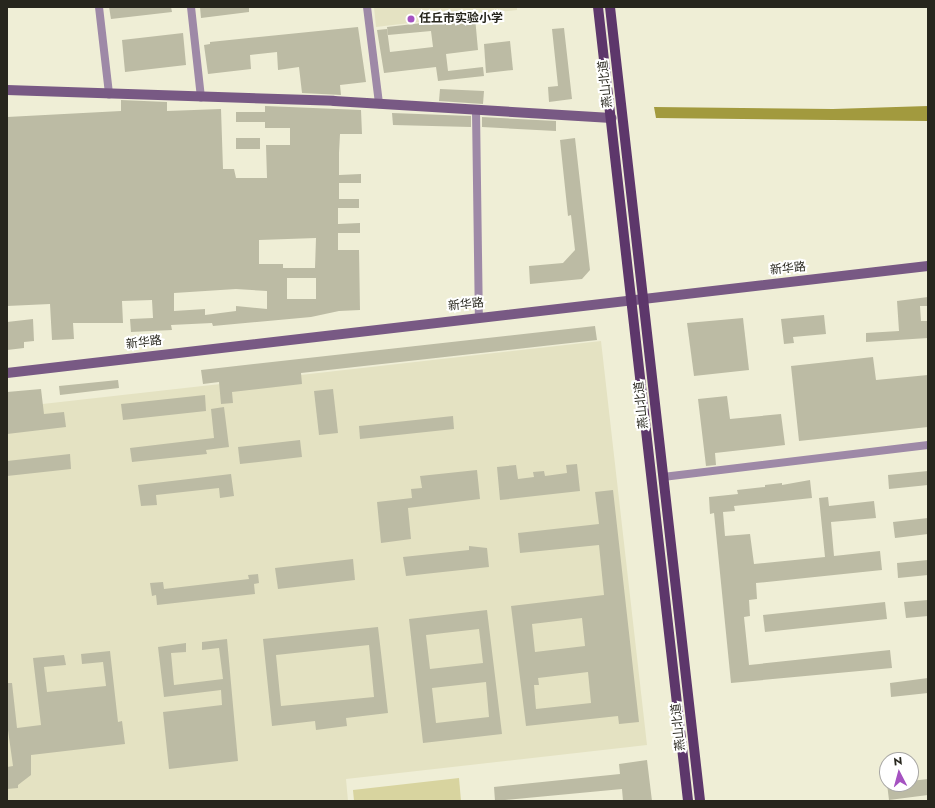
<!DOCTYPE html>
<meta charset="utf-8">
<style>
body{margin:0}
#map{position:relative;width:935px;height:808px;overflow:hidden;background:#efeed6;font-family:Jost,"Noto Sans SC",sans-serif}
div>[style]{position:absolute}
.built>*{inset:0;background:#e4e2c2}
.green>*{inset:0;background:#d8d49f}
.water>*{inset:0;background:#a29a3e}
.building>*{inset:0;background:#bcbba4}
.street>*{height:8px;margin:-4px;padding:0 4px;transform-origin:4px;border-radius:4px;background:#9e89a7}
.secondary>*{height:10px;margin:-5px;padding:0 5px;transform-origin:5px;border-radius:5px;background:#785984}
.primary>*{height:10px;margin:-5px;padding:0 5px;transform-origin:5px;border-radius:5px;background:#5d376b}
.dots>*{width:11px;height:11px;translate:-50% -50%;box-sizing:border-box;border:2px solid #fff;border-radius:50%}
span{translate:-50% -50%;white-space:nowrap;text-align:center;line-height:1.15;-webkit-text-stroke:4px #fff;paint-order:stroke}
.poi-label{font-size:12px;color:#27261d;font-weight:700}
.left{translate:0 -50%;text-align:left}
.street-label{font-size:12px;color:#27261d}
.frame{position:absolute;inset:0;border:8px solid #27261d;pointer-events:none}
.north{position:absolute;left:879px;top:752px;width:40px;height:40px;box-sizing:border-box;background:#fff;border:1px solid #a9a8a5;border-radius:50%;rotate:354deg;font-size:11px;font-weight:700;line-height:16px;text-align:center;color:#27261d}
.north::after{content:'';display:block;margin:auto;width:14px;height:18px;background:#a552c1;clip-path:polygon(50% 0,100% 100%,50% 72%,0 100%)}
</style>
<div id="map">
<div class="built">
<i style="clip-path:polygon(374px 7px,517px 7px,517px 10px,376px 27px)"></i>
<i style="clip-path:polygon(601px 341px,647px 745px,346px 779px,348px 801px,7px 801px,7px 408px)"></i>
</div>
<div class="green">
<i style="clip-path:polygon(459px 778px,461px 801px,354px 801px,353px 790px)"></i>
</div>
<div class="water">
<i style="clip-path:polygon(928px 106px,928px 121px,656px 118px,654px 107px,833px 109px)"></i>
</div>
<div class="building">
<i style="clip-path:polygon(109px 7px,171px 7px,172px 12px,111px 19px)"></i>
<i style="clip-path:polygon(200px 7px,249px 7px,249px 12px,201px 18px)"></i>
<i style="clip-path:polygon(475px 17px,478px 50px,446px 54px,448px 71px,483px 67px,484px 76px,438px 81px,436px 67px,384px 73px,377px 30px,387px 29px,390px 52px,433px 47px,431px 31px,388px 35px,387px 27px)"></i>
<i style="clip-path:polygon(358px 27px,366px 82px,340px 85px,341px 95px,302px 93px,299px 67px,278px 70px,277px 52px,250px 55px,251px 69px,208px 74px,204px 45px,210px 44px,210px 42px)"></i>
<i style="clip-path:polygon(564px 28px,572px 99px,549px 102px,548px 87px,558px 86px,552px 29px)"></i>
<i style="clip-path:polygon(183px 33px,186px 65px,125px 72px,122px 40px)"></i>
<i style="clip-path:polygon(510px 41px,513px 70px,486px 73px,484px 44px)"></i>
<i style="clip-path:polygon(440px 89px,484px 91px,483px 104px,439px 101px)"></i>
<i style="clip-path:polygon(evenodd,121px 100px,167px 102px,167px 111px,221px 109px,223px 169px,234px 169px,236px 178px,267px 178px,266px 145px,290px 145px,290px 128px,265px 128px,265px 122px,236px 122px,236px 112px,265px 112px,265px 106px,361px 110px,362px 134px,340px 134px,339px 153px,339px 175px,361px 174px,361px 183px,339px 183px,339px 199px,359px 199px,359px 208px,338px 208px,338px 224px,360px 223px,360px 233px,338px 233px,338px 250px,359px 250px,360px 310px,339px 311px,311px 317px,213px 326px,212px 323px,171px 325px,172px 330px,131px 332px,130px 319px,153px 318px,152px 300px,122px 301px,123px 323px,73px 323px,74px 339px,52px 340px,50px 304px,7px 306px,7px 117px,121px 111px,121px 100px,316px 238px,315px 268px,283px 268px,283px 264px,259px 264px,259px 240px,316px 238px,121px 100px,287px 278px,316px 278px,316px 299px,287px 299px,287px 278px,121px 100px,236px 289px,267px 291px,267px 309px,236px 306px,236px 311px,205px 315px,205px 309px,174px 311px,174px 293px,236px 289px)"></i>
<i style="clip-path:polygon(392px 113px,471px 116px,471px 127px,393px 125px)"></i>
<i style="clip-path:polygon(482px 117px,556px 121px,556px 131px,482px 127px)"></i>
<i style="clip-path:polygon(236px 138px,260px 138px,260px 149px,236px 149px)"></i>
<i style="clip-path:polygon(575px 138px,590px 270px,582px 279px,530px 284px,529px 266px,563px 263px,575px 250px,571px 215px,568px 216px,560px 140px)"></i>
<i style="clip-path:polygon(928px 297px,928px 306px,920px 306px,921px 321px,928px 321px,928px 338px,866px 342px,866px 333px,899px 331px,897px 301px)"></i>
<i style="clip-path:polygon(824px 315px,826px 334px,793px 337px,794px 343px,784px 344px,781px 319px)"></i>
<i style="clip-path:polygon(743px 318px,749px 370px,694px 376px,687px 323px)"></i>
<i style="clip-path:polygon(33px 319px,34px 341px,24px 342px,24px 348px,7px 350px,7px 322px)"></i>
<i style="clip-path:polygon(595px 326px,597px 340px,301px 373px,302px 384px,232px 392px,233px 403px,221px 404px,219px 382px,203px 384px,201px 370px)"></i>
<i style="clip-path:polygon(873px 357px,876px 380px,928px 375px,928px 427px,799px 441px,791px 366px)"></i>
<i style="clip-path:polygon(118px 380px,119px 388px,60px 395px,59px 386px)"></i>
<i style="clip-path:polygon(41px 389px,44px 414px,64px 412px,66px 427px,7px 434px,7px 392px)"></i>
<i style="clip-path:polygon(333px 389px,338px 433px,319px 435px,314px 391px)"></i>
<i style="clip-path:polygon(205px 395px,206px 411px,123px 420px,121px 404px)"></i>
<i style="clip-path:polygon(727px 396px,730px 419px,781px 414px,785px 445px,715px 453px,716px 465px,706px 466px,698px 399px)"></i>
<i style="clip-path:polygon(224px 407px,229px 447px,206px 450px,207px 454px,132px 462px,130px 448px,214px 438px,211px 409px)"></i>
<i style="clip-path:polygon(453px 416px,454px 429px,360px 439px,359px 426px)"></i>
<i style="clip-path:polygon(300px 440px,302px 457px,240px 464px,238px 447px)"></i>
<i style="clip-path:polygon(70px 454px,71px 469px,7px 476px,7px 461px)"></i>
<i style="clip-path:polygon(577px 464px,580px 491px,500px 500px,497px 467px,516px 465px,518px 479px,534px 477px,533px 472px,544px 471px,545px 476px,567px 473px,566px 465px)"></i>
<i style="clip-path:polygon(477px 470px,480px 499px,408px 508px,411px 539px,381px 543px,377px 502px,412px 498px,411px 489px,422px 488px,420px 476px)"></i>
<i style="clip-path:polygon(928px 471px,928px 485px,889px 489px,888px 475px)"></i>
<i style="clip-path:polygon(231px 474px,234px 496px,220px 498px,219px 488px,156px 495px,157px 505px,141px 506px,138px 485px)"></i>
<i style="clip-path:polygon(810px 480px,812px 498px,734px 506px,735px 511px,723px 512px,725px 536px,750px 534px,754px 564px,825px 557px,819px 498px,828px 497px,829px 506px,874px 501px,876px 518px,831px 522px,834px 556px,880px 551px,882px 570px,756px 583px,757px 599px,749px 600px,750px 616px,744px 617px,749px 665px,890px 650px,892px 668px,731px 683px,714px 513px,710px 514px,709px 497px,738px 494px,737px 490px,765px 487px,765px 485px,782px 483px,782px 485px)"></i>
<i style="clip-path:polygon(evenodd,613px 490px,639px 722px,619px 724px,618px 716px,526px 726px,511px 606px,604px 595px,599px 545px,520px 553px,518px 533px,599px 524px,595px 492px,613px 490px,582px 618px,585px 646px,535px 652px,532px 624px,582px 618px,613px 490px,588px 672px,591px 703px,536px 709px,534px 685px,539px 685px,538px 678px,588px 672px)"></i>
<i style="clip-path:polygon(928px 518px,928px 534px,895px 538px,893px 522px)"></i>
<i style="clip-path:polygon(469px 546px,487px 548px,489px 567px,406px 576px,403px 557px,469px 550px)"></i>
<i style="clip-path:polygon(353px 559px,355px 580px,278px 589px,275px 568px)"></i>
<i style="clip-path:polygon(928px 560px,928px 575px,898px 578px,897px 563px)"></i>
<i style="clip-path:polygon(258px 574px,259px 583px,254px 584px,255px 594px,157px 605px,156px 595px,152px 596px,150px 583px,163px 582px,164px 589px,249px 579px,248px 575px)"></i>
<i style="clip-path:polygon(928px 600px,928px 616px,906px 618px,904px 602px)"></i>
<i style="clip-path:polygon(885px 602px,887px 619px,765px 632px,763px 615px)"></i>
<i style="clip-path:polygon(evenodd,487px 610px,502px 734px,423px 743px,409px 619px,487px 610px,479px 629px,483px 663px,430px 669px,426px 635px,479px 629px,487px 610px,486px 682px,489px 717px,436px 723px,432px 688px,486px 682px)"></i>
<i style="clip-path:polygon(evenodd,378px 627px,388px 713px,346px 718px,347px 726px,316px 730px,315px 721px,272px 726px,263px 639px,378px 627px,369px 645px,374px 697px,281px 706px,276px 655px,369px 645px)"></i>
<i style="clip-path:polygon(227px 639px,238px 761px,169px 769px,163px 712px,222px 705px,221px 690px,164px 697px,158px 647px,186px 643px,186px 652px,171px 653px,174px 685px,223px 679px,219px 648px,202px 650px,202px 642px)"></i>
<i style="clip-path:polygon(110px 651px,118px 722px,122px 721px,125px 744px,31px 755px,31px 775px,18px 785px,18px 788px,7px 789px,7px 767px,13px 766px,7px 723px,7px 683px,12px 683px,17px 728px,41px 725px,33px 658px,64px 655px,66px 665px,44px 667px,47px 692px,106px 686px,103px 662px,82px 664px,81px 654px)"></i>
<i style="clip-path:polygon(928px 678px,928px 693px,891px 697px,890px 683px)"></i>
<i style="clip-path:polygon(647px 760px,652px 801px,623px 801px,622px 789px,495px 801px,494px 787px,620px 774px,619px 764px)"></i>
<i style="clip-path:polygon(928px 779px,928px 795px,889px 800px,887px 784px,911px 784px,911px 781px)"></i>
</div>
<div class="street">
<i style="left:99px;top:7px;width:88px;rotate:83.4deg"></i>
<i style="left:191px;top:7px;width:91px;rotate:83.7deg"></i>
<i style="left:367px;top:7px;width:98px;rotate:82.9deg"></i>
<i style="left:476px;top:111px;width:206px;rotate:89.2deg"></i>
<i style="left:663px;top:477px;width:267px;rotate:-6.9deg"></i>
</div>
<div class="secondary">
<i style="left:7px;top:90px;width:327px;rotate:1.9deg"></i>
<i style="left:334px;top:101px;width:278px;rotate:3.5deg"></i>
<i style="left:7px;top:373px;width:927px;rotate:-6.63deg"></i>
</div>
<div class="primary">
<i style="left:598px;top:7px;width:799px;rotate:83.53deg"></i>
<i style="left:610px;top:7px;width:799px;rotate:83.53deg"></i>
</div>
<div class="dots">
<i style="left:411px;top:19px;background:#a552c1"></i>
</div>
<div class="poi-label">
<span class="left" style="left:419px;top:19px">任丘市实验小学</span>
</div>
<div class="street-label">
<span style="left:606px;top:84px;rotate:-96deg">燕山北道</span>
<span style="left:788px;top:269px;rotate:-6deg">新华路</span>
<span style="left:466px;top:305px;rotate:-6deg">新华路</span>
<span style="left:144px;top:343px;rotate:-7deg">新华路</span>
<span style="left:642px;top:405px;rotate:-96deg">燕山北道</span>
<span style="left:679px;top:727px;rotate:-96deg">燕山北道</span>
</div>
<div class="frame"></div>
<div class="north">N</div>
</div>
